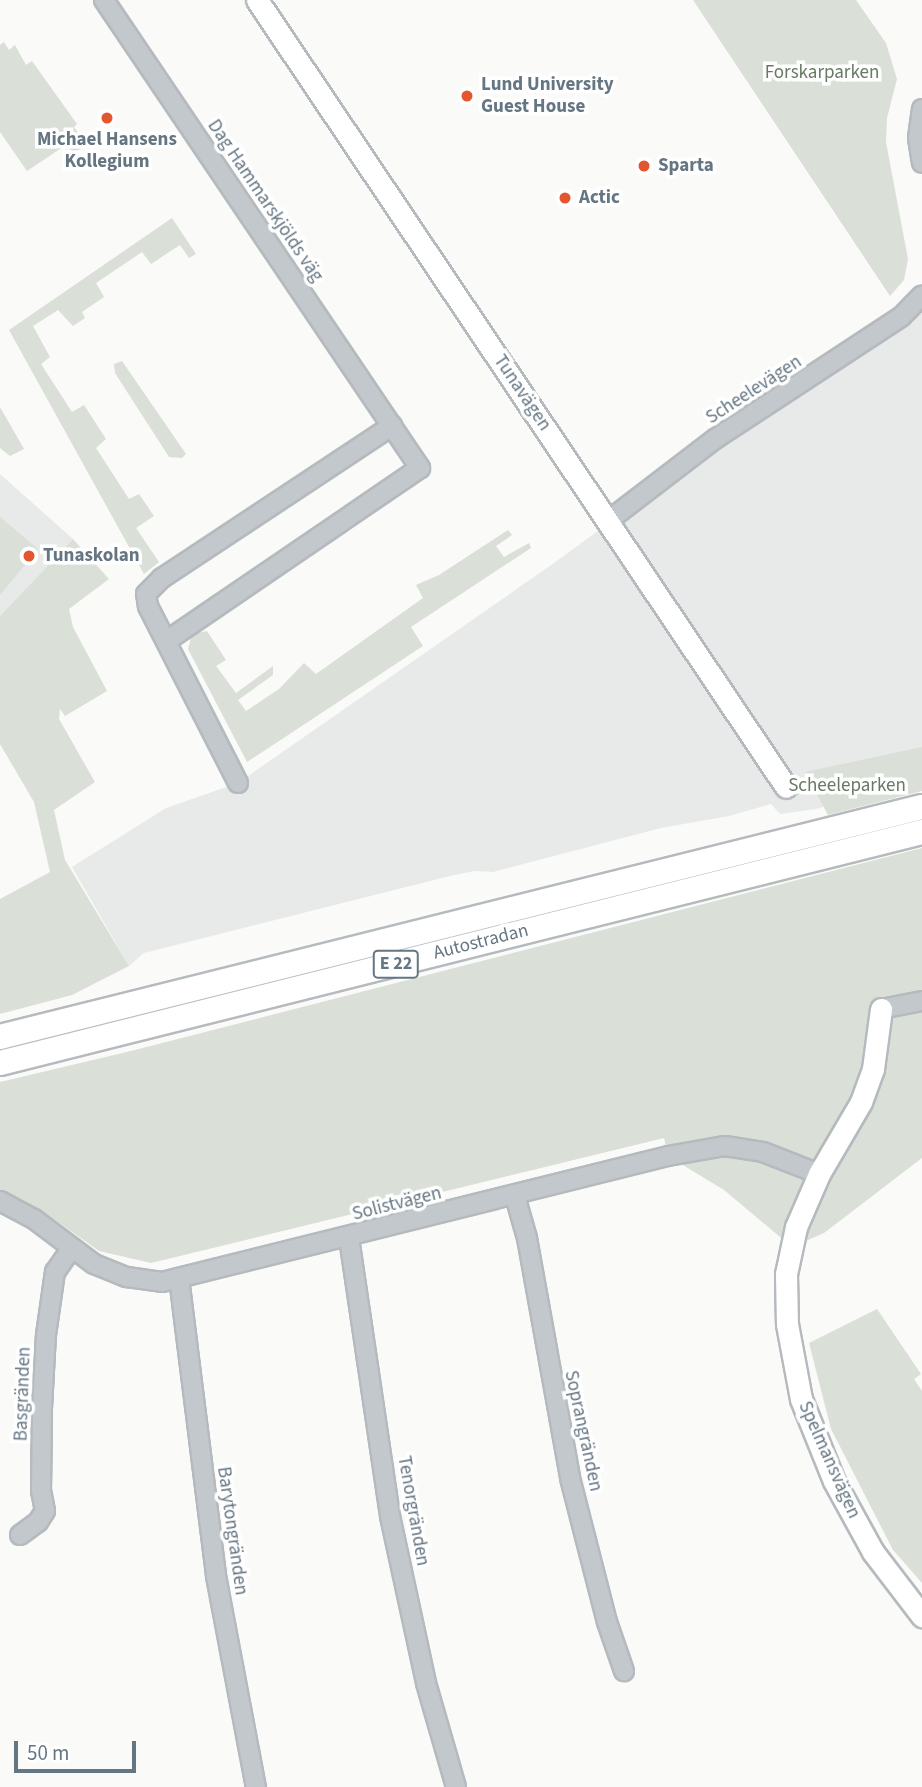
<!DOCTYPE html>
<meta charset="utf-8">
<style>
body{margin:0}
#map{position:relative;width:922px;height:1787px;overflow:hidden;background:#fafaf8;font-family:"Source Sans 3",sans-serif}
div>[style]{position:absolute}
.built>*{inset:0;background:#e8e9e9}
.green>*{inset:0;background:#dadfd7}
.roads{filter:drop-shadow(2px 0 #b5babe) drop-shadow(-2px 0 #b5babe) drop-shadow(0 2px #b5babe) drop-shadow(0 -2px #b5babe)}
.minor>*{height:18px;margin:-9px;padding:0 9px;transform-origin:9px;border-radius:9px;background:#c3c8cc}
.major>*{height:21px;margin:-10.5px;padding:0 10.5px;transform-origin:10.5px;border-radius:10.5px;background:#fff}
.highway>*{height:24px;margin:-12px;padding:0 12px;transform-origin:12px;border-radius:12px;background:#fff}
.dots>*{width:19px;height:19px;translate:-50% -50%;box-sizing:border-box;border:4px solid #fff;border-radius:50%}
span{translate:-50% -50%;white-space:nowrap;text-align:center;line-height:1.15;-webkit-text-stroke:7px #fff;paint-order:stroke}
.shield-label span{padding:2px 5px;background:#fff;border:2px solid;border-radius:5px;-webkit-text-stroke-width:0}
.shield-label{font-size:18px;color:#657683;font-weight:700}
.park-label{font-size:19px;color:#687a64}
.poi-label{font-size:19px;color:#657683;font-weight:700}
.left{translate:0 -50%;text-align:left}
.street-label{font-size:19px;color:#657683}
.scale{position:absolute;left:14px;top:1741px;width:122px;height:32px;box-sizing:border-box;border:4px solid #657683;border-top:0;padding-left:9px;font-size:21px;line-height:24px;white-space:nowrap;color:#657683;-webkit-text-stroke:5px #fff;paint-order:stroke}
</style>
<div id="map">
<div class="built">
<i style="clip-path:polygon(922px 295px,922px 780px,816px 809px,780px 814px,771px 804px,729px 816px,661px 828px,493px 872px,475px 871px,454px 875px,144px 953px,129px 966px,72px 867px,166px 808px,238px 783px,554px 563px)"></i>
<i style="clip-path:polygon(0 474px,73px 539px,0 616px)"></i>
</div>
<div class="green">
<i style="clip-path:polygon(693px 0,856px 0,886px 43px,897px 79px,887px 118px,886px 142px,908px 259px,904px 280px,890px 296px)"></i>
<i style="clip-path:polygon(4px 42px,9px 50px,15px 45px,26px 65px,32px 61px,77px 124px,74px 127px,86px 145px,74px 153px,66px 145px,27px 171px,0 132px,0 45px)"></i>
<i style="clip-path:polygon(172px 218px,196px 254px,189px 258px,180px 245px,151px 264px,142px 252px,96px 283px,104px 297px,82px 312px,85px 318px,73px 326px,58px 310px,33px 326px,50px 357px,41px 364px,72px 412px,84px 405px,106px 439px,96px 448px,129px 499px,139px 494px,154px 516px,136px 528px,159px 562px,144px 574px,9px 330px)"></i>
<i style="clip-path:polygon(122px 361px,186px 454px,182px 458px,169px 457px,115px 373px,114px 364px)"></i>
<i style="clip-path:polygon(0 407px,24px 449px,10px 456px,0 448px)"></i>
<i style="clip-path:polygon(0 517px,38px 549px,0 595px)"></i>
<i style="clip-path:polygon(508px 530px,512px 535px,496px 546px,504px 557px,529px 543px,531px 548px,411px 627px,423px 646px,247px 762px,188px 649px,192px 634px,207px 631px,226px 660px,216px 666px,236px 693px,273px 666px,273px 675px,238px 700px,246px 711px,279px 689px,304px 663px,316px 674px,423px 598px,416px 585px,439px 575px)"></i>
<i style="clip-path:polygon(73px 539px,109px 579px,69px 609px,73px 627px,107px 691px,65px 716px,60px 709px,59px 719px,95px 782px,54px 810px,65px 860px,129px 966px,72px 995px,0 1014px,0 899px,50px 872px,34px 802px,0 744px,0 616px)"></i>
<i style="clip-path:polygon(922px 747px,922px 791px,828px 815px,805px 772px)"></i>
<i style="clip-path:polygon(922px 848px,922px 1158px,824px 1233px,792px 1247px,724px 1190px,668px 1156px,664px 1138px,151px 1263px,99px 1251px,44px 1212px,0 1190px,0 1082px,131px 1051px)"></i>
<i style="clip-path:polygon(877px 1309px,921px 1374px,914px 1379px,922px 1391px,922px 1583px,893px 1550px,831px 1429px,809px 1343px)"></i>
</div>
<div class="roads">
<div class="minor">
<i style="left:104px;top:0;width:565px;rotate:55.97deg"></i>
<i style="left:420px;top:468px;width:307px;rotate:145.7deg"></i>
<i style="left:922px;top:109px;width:29px;rotate:98deg"></i>
<i style="left:918px;top:138px;width:25px;rotate:81deg"></i>
<i style="left:608px;top:521px;width:135px;rotate:-37.5deg"></i>
<i style="left:715px;top:439px;width:222px;rotate:-33.3deg"></i>
<i style="left:901px;top:317px;width:30px;rotate:-46deg"></i>
<i style="left:238px;top:783px;width:199px;rotate:-117deg"></i>
<i style="left:148px;top:606px;width:12px;rotate:-99deg"></i>
<i style="left:146px;top:594px;width:23px;rotate:-45deg"></i>
<i style="left:162px;top:578px;width:276px;rotate:-33.5deg"></i>
<i style="left:881px;top:1009px;width:42px;rotate:-11deg"></i>
<i style="left:515px;top:1196px;width:44px;rotate:74.1deg"></i>
<i style="left:527px;top:1238px;width:244px;rotate:79.8deg"></i>
<i style="left:570px;top:1478px;width:149px;rotate:75.6deg"></i>
<i style="left:607px;top:1622px;width:52px;rotate:70.9deg"></i>
<i style="left:0;top:1201px;width:38px;rotate:28deg"></i>
<i style="left:34px;top:1219px;width:75px;rotate:36.9deg"></i>
<i style="left:94px;top:1264px;width:35px;rotate:22deg"></i>
<i style="left:127px;top:1277px;width:35px;rotate:8deg"></i>
<i style="left:162px;top:1282px;width:521px;rotate:-13.98deg"></i>
<i style="left:668px;top:1156px;width:58px;rotate:-10deg"></i>
<i style="left:725px;top:1146px;width:38px;rotate:9deg"></i>
<i style="left:763px;top:1152px;width:60px;rotate:21.4deg"></i>
<i style="left:349px;top:1238px;width:281px;rotate:81.6deg"></i>
<i style="left:390px;top:1516px;width:171px;rotate:77.8deg"></i>
<i style="left:426px;top:1683px;width:108px;rotate:73.9deg"></i>
<i style="left:179px;top:1278px;width:300px;rotate:82.9deg"></i>
<i style="left:216px;top:1576px;width:215px;rotate:79.3deg"></i>
<i style="left:20px;top:1535px;width:22px;rotate:-36deg"></i>
<i style="left:38px;top:1522px;width:13px;rotate:-58deg"></i>
<i style="left:45px;top:1511px;width:20px;rotate:-101deg"></i>
<i style="left:41px;top:1491px;width:83px;rotate:-89.3deg"></i>
<i style="left:42px;top:1408px;width:73px;rotate:-86.9deg"></i>
<i style="left:46px;top:1335px;width:64px;rotate:-81.9deg"></i>
<i style="left:55px;top:1272px;width:28px;rotate:-55deg"></i>
</div>
<div class="major">
<i style="left:257px;top:0;width:948px;rotate:56.09deg"></i>
<i style="left:881px;top:1009px;width:61px;rotate:97.6deg"></i>
<i style="left:873px;top:1069px;width:35px;rotate:110deg"></i>
<i style="left:861px;top:1102px;width:83px;rotate:120.3deg"></i>
<i style="left:819px;top:1174px;width:58px;rotate:113.5deg"></i>
<i style="left:796px;top:1227px;width:48px;rotate:102deg"></i>
<i style="left:786px;top:1274px;width:50px;rotate:88.9deg"></i>
<i style="left:787px;top:1324px;width:76px;rotate:79.4deg"></i>
<i style="left:801px;top:1399px;width:88px;rotate:68.1deg"></i>
<i style="left:834px;top:1481px;width:81px;rotate:61.2deg"></i>
<i style="left:873px;top:1552px;width:81px;rotate:52.6deg"></i>
</div>
<div class="highway">
<i style="left:0;top:1037px;width:950px;rotate:-14.01deg"></i>
<i style="left:0;top:1063px;width:950px;rotate:-14.07deg"></i>
</div>
</div>
<div class="dots">
<i style="left:467px;top:96px;background:#e4572e"></i>
<i style="left:107px;top:118px;background:#e4572e"></i>
<i style="left:644px;top:166px;background:#e4572e"></i>
<i style="left:565px;top:198px;background:#e4572e"></i>
<i style="left:29px;top:556px;background:#e4572e"></i>
</div>
<div class="shield-label">
<span style="left:396px;top:964px">E 22</span>
</div>
<div class="park-label">
<span style="left:822px;top:73px">Forskarparken</span>
<span style="left:847px;top:786px">Scheeleparken</span>
</div>
<div class="poi-label">
<span class="left" style="left:481px;top:96px">Lund University<br>Guest House</span>
<span style="left:107px;top:151px">Michael Hansens<br>Kollegium</span>
<span class="left" style="left:658px;top:166px">Sparta</span>
<span class="left" style="left:579px;top:198px">Actic</span>
<span class="left" style="left:43px;top:556px">Tunaskolan</span>
</div>
<div class="street-label">
<span style="left:265px;top:201px;rotate:56deg">Dag Hammarskjölds väg</span>
<span style="left:754px;top:390px;rotate:-33deg">Scheelevägen</span>
<span style="left:522px;top:393px;rotate:56deg">Tunavägen</span>
<span style="left:481px;top:942px;rotate:-14deg">Autostradan</span>
<span style="left:397px;top:1204px;rotate:-14deg">Solistvägen</span>
<span style="left:23px;top:1394px;rotate:-88deg">Basgränden</span>
<span style="left:583px;top:1431px;rotate:78deg">Soprangränden</span>
<span style="left:829px;top:1460px;rotate:66deg">Spelmansvägen</span>
<span style="left:413px;top:1511px;rotate:80deg">Tenorgränden</span>
<span style="left:232px;top:1531px;rotate:82deg">Barytongränden</span>
</div>
<div class="scale">50 m</div>
</div>
